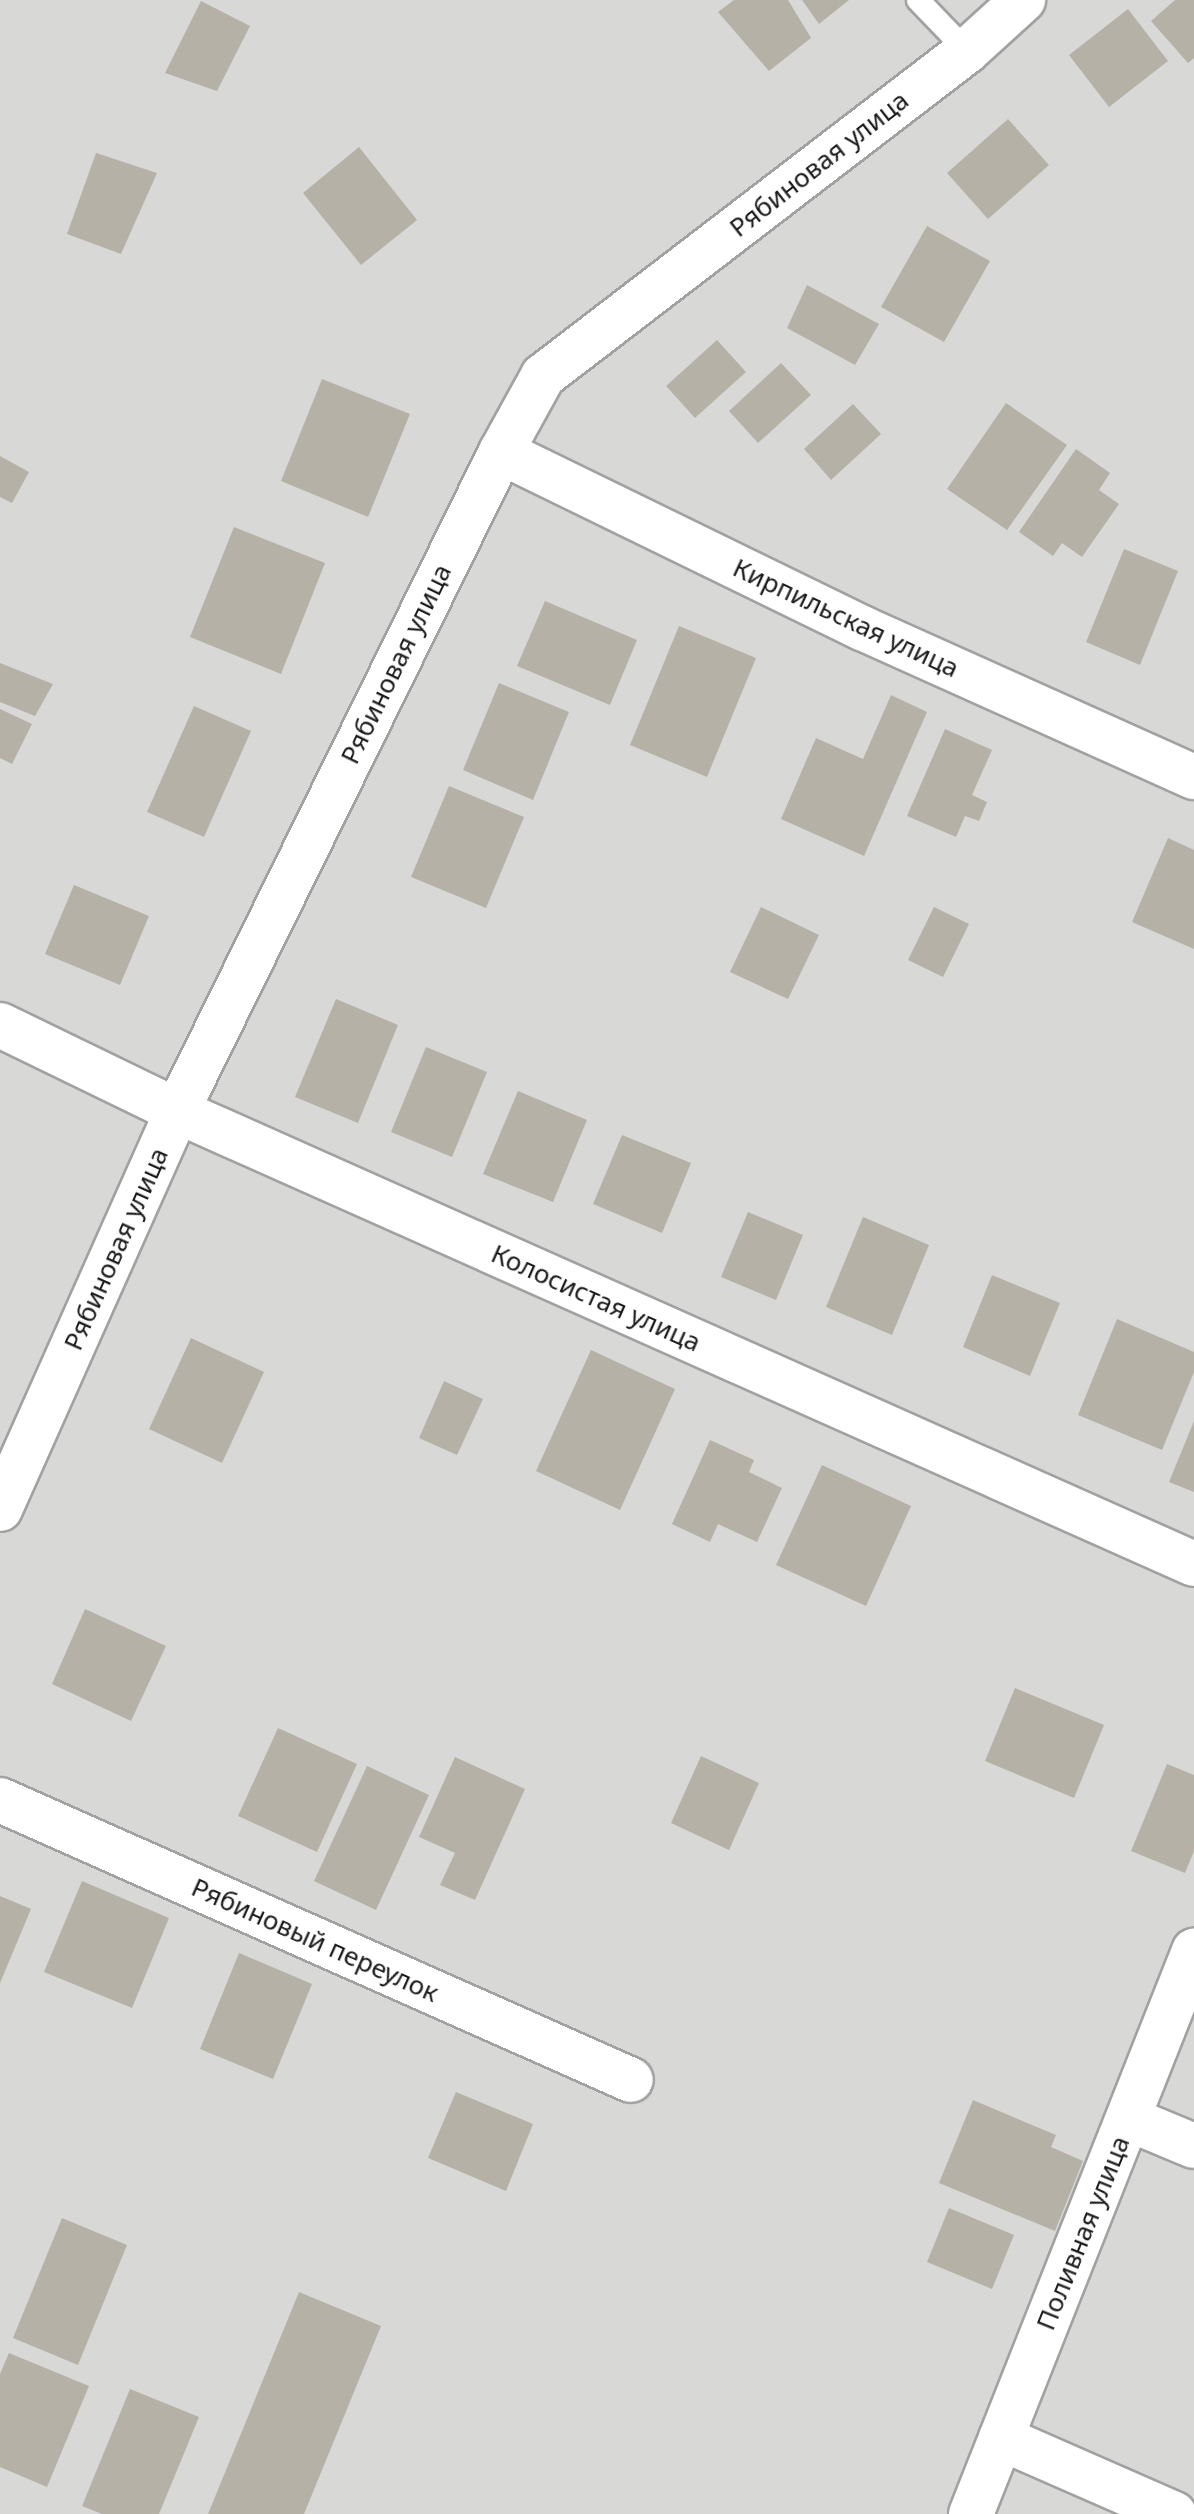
<!DOCTYPE html>
<meta charset="utf-8">
<style>
body{margin:0}
#map{position:relative;width:1194px;height:2514px;overflow:hidden;background:#ecece0;font-family:"Noto Sans",sans-serif}
div>[style]{position:absolute}
.residential>*{inset:0;background:#d8d8d7}
.building>*{inset:0;background:#b5b1a6}
.roads{filter:drop-shadow(2px 0 #a1a1a1) drop-shadow(-2px 0 #a1a1a1) drop-shadow(0 2px #a1a1a1) drop-shadow(0 -2px #a1a1a1)}
.lane>*{height:22px;margin:-11px;padding:0 11px;transform-origin:11px;border-radius:11px;background:#fff}
.street>*{height:44px;margin:-22px;padding:0 22px;transform-origin:22px;border-radius:22px;background:#fff}
span{translate:-50% -50%;white-space:nowrap;text-align:center;line-height:1.15;-webkit-text-stroke:6px #fff;paint-order:stroke}
.street-label{font-size:26px;color:#1a1a1a}
</style>
<div id="map">
<div class="residential">
<i style="clip-path:polygon(0 0,1194px 0,1194px 2514px,0 2514px)"></i>
</div>
<div class="building">
<i style="clip-path:polygon(734px 0,788px 0,811px 38px,769px 71px,718px 12px)"></i>
<i style="clip-path:polygon(802px 0,849px 0,819px 24px)"></i>
<i style="clip-path:polygon(1175px 0,1194px 0,1194px 58px,1188px 63px,1151px 21px)"></i>
<i style="clip-path:polygon(201px 1px,250px 26px,217px 91px,165px 73px)"></i>
<i style="clip-path:polygon(1128px 9px,1168px 61px,1109px 107px,1069px 55px)"></i>
<i style="clip-path:polygon(1008px 119px,1049px 165px,988px 219px,947px 173px)"></i>
<i style="clip-path:polygon(359px 147px,417px 220px,361px 265px,303px 193px)"></i>
<i style="clip-path:polygon(96px 153px,157px 173px,121px 254px,67px 234px)"></i>
<i style="clip-path:polygon(927px 226px,990px 261px,944px 342px,881px 307px)"></i>
<i style="clip-path:polygon(807px 285px,879px 324px,855px 365px,787px 328px)"></i>
<i style="clip-path:polygon(717px 340px,746px 372px,695px 418px,666px 386px)"></i>
<i style="clip-path:polygon(781px 363px,811px 395px,758px 443px,729px 411px)"></i>
<i style="clip-path:polygon(322px 379px,410px 414px,368px 517px,281px 481px)"></i>
<i style="clip-path:polygon(1006px 403px,1067px 445px,1007px 530px,947px 489px)"></i>
<i style="clip-path:polygon(853px 404px,881px 434px,831px 480px,804px 449px)"></i>
<i style="clip-path:polygon(1076px 449px,1110px 473px,1099px 490px,1119px 504px,1082px 557px,1062px 543px,1053px 556px,1019px 532px)"></i>
<i style="clip-path:polygon(0 456px,29px 472px,12px 503px,0 497px)"></i>
<i style="clip-path:polygon(234px 527px,325px 563px,281px 674px,190px 637px)"></i>
<i style="clip-path:polygon(1124px 549px,1178px 571px,1140px 665px,1086px 642px)"></i>
<i style="clip-path:polygon(545px 601px,637px 640px,610px 705px,517px 666px)"></i>
<i style="clip-path:polygon(679px 626px,756px 658px,707px 777px,630px 745px)"></i>
<i style="clip-path:polygon(0 663px,53px 684px,35px 716px,0 702px)"></i>
<i style="clip-path:polygon(499px 683px,569px 712px,533px 800px,463px 770px)"></i>
<i style="clip-path:polygon(891px 695px,927px 712px,864px 856px,781px 819px,816px 738px,863px 759px)"></i>
<i style="clip-path:polygon(194px 706px,251px 731px,204px 837px,147px 812px)"></i>
<i style="clip-path:polygon(0 709px,32px 724px,12px 764px,0 758px)"></i>
<i style="clip-path:polygon(945px 729px,992px 750px,972px 795px,987px 802px,979px 821px,965px 816px,956px 837px,907px 816px)"></i>
<i style="clip-path:polygon(449px 786px,524px 817px,486px 908px,411px 877px)"></i>
<i style="clip-path:polygon(1168px 838px,1194px 850px,1194px 949px,1132px 922px)"></i>
<i style="clip-path:polygon(74px 885px,149px 916px,120px 985px,45px 954px)"></i>
<i style="clip-path:polygon(761px 907px,819px 935px,788px 999px,730px 972px)"></i>
<i style="clip-path:polygon(934px 907px,969px 924px,943px 977px,908px 960px)"></i>
<i style="clip-path:polygon(336px 999px,398px 1025px,358px 1123px,295px 1097px)"></i>
<i style="clip-path:polygon(426px 1047px,487px 1072px,452px 1157px,391px 1132px)"></i>
<i style="clip-path:polygon(518px 1091px,587px 1120px,553px 1202px,483px 1174px)"></i>
<i style="clip-path:polygon(622px 1135px,691px 1163px,662px 1233px,593px 1204px)"></i>
<i style="clip-path:polygon(748px 1212px,803px 1235px,776px 1300px,721px 1277px)"></i>
<i style="clip-path:polygon(863px 1217px,929px 1245px,892px 1335px,826px 1307px)"></i>
<i style="clip-path:polygon(992px 1275px,1060px 1303px,1030px 1376px,963px 1347px)"></i>
<i style="clip-path:polygon(1117px 1319px,1194px 1352px,1194px 1372px,1162px 1450px,1078px 1415px)"></i>
<i style="clip-path:polygon(191px 1338px,264px 1372px,222px 1463px,149px 1429px)"></i>
<i style="clip-path:polygon(591px 1350px,675px 1389px,620px 1510px,536px 1471px)"></i>
<i style="clip-path:polygon(444px 1381px,483px 1399px,457px 1455px,419px 1438px)"></i>
<i style="clip-path:polygon(1194px 1421px,1194px 1492px,1169px 1482px)"></i>
<i style="clip-path:polygon(710px 1440px,754px 1460px,749px 1472px,782px 1488px,757px 1542px,718px 1524px,710px 1542px,672px 1524px)"></i>
<i style="clip-path:polygon(822px 1465px,911px 1506px,866px 1606px,776px 1565px)"></i>
<i style="clip-path:polygon(85px 1609px,166px 1646px,131px 1721px,52px 1684px)"></i>
<i style="clip-path:polygon(1015px 1688px,1104px 1725px,1074px 1798px,985px 1761px)"></i>
<i style="clip-path:polygon(278px 1728px,357px 1764px,317px 1852px,238px 1816px)"></i>
<i style="clip-path:polygon(701px 1756px,759px 1783px,729px 1850px,671px 1823px)"></i>
<i style="clip-path:polygon(455px 1757px,525px 1789px,475px 1900px,440px 1885px,455px 1853px,419px 1837px)"></i>
<i style="clip-path:polygon(1167px 1764px,1194px 1775px,1194px 1851px,1185px 1873px,1131px 1851px)"></i>
<i style="clip-path:polygon(367px 1766px,429px 1795px,376px 1910px,314px 1881px)"></i>
<i style="clip-path:polygon(82px 1881px,169px 1918px,132px 2008px,44px 1972px)"></i>
<i style="clip-path:polygon(0 1896px,31px 1909px,0 1983px)"></i>
<i style="clip-path:polygon(239px 1953px,312px 1984px,273px 2079px,200px 2049px)"></i>
<i style="clip-path:polygon(456px 2092px,533px 2124px,506px 2191px,428px 2158px)"></i>
<i style="clip-path:polygon(973px 2100px,1056px 2135px,1051px 2147px,1083px 2161px,1055px 2231px,939px 2183px)"></i>
<i style="clip-path:polygon(949px 2208px,1014px 2235px,992px 2289px,927px 2262px)"></i>
<i style="clip-path:polygon(62px 2218px,127px 2245px,78px 2365px,13px 2338px)"></i>
<i style="clip-path:polygon(299px 2292px,381px 2326px,304px 2514px,208px 2514px)"></i>
<i style="clip-path:polygon(9px 2353px,89px 2386px,47px 2487px,0 2467px,0 2374px)"></i>
<i style="clip-path:polygon(130px 2389px,199px 2417px,159px 2514px,102px 2514px,82px 2506px)"></i>
</div>
<div class="roads">
<div class="lane">
<i style="left:918px;top:0;width:71px;rotate:46.1deg"></i>
</div>
<div class="street">
<i style="left:501px;top:452px;width:402px;rotate:26deg"></i>
<i style="left:862px;top:628px;width:364px;rotate:24.2deg"></i>
<i style="left:0;top:1025px;width:197px;rotate:25.9deg"></i>
<i style="left:177px;top:1111px;width:1113px;rotate:24.01deg"></i>
<i style="left:0;top:1509px;width:436px;rotate:-66deg"></i>
<i style="left:177px;top:1111px;width:734px;rotate:-63.82deg"></i>
<i style="left:501px;top:452px;width:87px;rotate:-61.1deg"></i>
<i style="left:543px;top:376px;width:534px;rotate:-37.47deg"></i>
<i style="left:967px;top:51px;width:76px;rotate:-42.3deg"></i>
<i style="left:0;top:1800px;width:690px;rotate:23.93deg"></i>
<i style="left:1129px;top:2119px;width:70px;rotate:22.6deg"></i>
<i style="left:1001px;top:2438px;width:189px;rotate:23.7deg"></i>
<i style="left:971px;top:2514px;width:606px;rotate:-68.39deg"></i>
</div>
</div>
<div class="street-label">
<span style="left:819px;top:164px;rotate:-38deg">Рябиновая улица</span>
<span style="left:846px;top:618px;rotate:25deg">Кирпильская улица</span>
<span style="left:396px;top:664px;rotate:-64deg">Рябиновая улица</span>
<span style="left:116px;top:1249px;rotate:-66deg">Рябиновая улица</span>
<span style="left:596px;top:1298px;rotate:24deg">Колосистая улица</span>
<span style="left:315px;top:1940px;rotate:24deg">Рябиновый переулок</span>
<span style="left:1083px;top:2233px;rotate:-68deg">Поливная улица</span>
</div>
</div>
